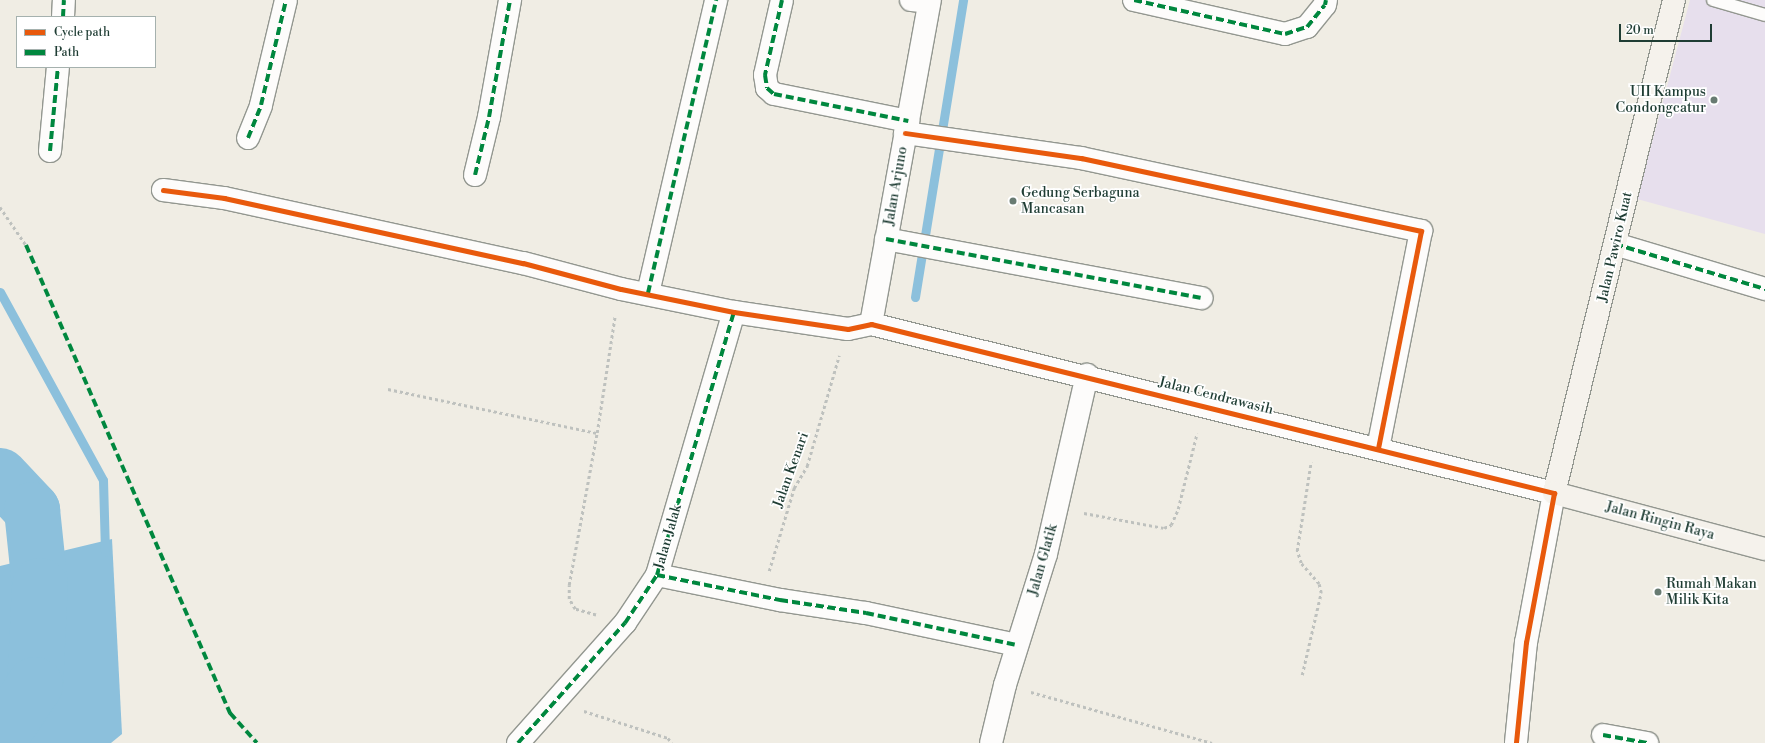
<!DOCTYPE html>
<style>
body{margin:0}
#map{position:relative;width:1765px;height:743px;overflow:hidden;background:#f0ede4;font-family:"Libre Bodoni",serif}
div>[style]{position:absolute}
.built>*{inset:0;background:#e7dfed}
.water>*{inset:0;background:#8cc0dc}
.stream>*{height:9px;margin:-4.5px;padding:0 4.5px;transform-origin:4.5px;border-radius:4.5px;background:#8cc0dc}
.river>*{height:56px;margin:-28px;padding:0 28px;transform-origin:28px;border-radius:28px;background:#8cc0dc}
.path>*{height:2.5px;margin-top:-1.25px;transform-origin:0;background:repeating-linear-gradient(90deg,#bec1be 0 3px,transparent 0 6px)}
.roads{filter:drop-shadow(1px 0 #939790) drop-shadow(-1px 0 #939790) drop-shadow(0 1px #939790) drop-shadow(0 -1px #939790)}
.service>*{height:12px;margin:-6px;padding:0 6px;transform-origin:6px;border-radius:6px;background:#fdfcfb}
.minor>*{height:22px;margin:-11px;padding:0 11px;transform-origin:11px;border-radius:11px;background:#fdfcfb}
.secondary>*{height:22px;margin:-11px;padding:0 11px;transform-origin:11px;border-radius:11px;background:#f5f2ec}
.quiet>*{height:4px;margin-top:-2px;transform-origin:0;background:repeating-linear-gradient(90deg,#00873e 0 8px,transparent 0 12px)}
.cycleway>*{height:5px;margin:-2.5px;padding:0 2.5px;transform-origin:2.5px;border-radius:2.5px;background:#e8590c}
.dots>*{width:11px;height:11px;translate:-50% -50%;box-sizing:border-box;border:2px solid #fff;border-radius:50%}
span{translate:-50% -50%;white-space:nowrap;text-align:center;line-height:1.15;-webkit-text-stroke:3.5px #fff;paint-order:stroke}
.poi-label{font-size:14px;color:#1f3d34}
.right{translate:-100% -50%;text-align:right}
.left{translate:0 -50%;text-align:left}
.street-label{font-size:14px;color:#1f3d34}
.legend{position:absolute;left:16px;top:16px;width:140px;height:52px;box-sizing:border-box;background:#fff;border:1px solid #a5b1ae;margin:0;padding:5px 7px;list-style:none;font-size:12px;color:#1f3d34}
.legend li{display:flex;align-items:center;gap:8px;height:20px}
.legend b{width:20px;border:1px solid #a5b1ae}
.scale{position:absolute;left:1619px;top:24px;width:93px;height:18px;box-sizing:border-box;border:2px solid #1f3d34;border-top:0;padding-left:5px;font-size:12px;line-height:14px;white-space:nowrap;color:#1f3d34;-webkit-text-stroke:3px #fff;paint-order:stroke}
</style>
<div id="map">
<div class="built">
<i style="clip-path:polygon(1690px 0,1765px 0,1765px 234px,1637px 199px)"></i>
</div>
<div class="water">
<i style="clip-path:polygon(112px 539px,122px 734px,111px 743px,0 743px,0 566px)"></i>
</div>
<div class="stream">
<i style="left:0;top:292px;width:214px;rotate:61.3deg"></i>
<i style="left:103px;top:480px;width:72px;rotate:88.4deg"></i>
<i style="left:915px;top:297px;width:301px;rotate:-80.8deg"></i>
</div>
<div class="river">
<i style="left:0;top:476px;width:47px;rotate:46.7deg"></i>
<i style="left:32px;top:510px;width:76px;rotate:84deg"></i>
<i style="left:40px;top:586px;width:99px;rotate:92.9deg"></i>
<i style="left:35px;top:685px;width:63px;rotate:123.9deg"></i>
</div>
<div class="path">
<i style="left:0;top:207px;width:46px;rotate:55.6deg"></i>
<i style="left:388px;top:389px;width:214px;rotate:11.9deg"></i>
<i style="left:1084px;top:513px;width:81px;rotate:10.6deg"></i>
<i style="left:1164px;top:528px;width:8px;rotate:-23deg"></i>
<i style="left:1171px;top:525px;width:17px;rotate:-66deg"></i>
<i style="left:1178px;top:509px;width:78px;rotate:-76deg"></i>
<i style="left:769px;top:571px;width:87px;rotate:-73.2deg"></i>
<i style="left:794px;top:488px;width:26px;rotate:-59deg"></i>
<i style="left:807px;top:466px;width:115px;rotate:-73.8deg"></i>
<i style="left:596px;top:615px;width:22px;rotate:-164deg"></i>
<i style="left:575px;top:609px;width:12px;rotate:-121deg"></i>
<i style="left:569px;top:599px;width:14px;rotate:-90deg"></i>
<i style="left:569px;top:585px;width:155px;rotate:-79.6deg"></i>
<i style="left:597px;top:433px;width:119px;rotate:-81.3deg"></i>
<i style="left:1302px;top:675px;width:84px;rotate:-77deg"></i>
<i style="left:1321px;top:593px;width:9px;rotate:-103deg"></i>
<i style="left:1319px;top:584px;width:28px;rotate:-131deg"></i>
<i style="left:1301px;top:563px;width:13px;rotate:-108deg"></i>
<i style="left:1297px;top:551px;width:90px;rotate:-81.1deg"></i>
<i style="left:1031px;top:692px;width:188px;rotate:15.7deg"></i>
<i style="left:584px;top:711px;width:88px;rotate:17.8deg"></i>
<i style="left:668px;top:738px;width:6px;rotate:51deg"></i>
</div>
<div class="roads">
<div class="service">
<i style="left:1713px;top:0;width:54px;rotate:16.1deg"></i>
</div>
<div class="minor">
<i style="left:782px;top:0;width:77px;rotate:102.8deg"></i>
<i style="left:765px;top:75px;width:13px;rotate:81deg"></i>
<i style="left:767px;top:88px;width:9px;rotate:41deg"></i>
<i style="left:774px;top:94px;width:137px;rotate:11.4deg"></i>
<i style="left:911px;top:0;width:18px;rotate:6deg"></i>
<i style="left:1134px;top:0;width:155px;rotate:12.7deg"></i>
<i style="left:1285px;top:34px;width:23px;rotate:-18deg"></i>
<i style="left:1307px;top:27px;width:28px;rotate:-51deg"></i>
<i style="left:1325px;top:5px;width:5px;rotate:-79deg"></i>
<i style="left:63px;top:17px;width:17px;rotate:-87deg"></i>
<i style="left:905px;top:133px;width:178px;rotate:8.1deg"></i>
<i style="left:1081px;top:158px;width:348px;rotate:12.1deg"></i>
<i style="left:1421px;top:231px;width:222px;rotate:101.2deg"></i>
<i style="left:248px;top:138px;width:35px;rotate:-68deg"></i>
<i style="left:261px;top:105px;width:108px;rotate:-76.6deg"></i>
<i style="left:50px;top:151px;width:84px;rotate:-84.6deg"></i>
<i style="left:475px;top:175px;width:60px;rotate:-76.4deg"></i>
<i style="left:489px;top:117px;width:119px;rotate:-79.8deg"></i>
<i style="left:163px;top:190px;width:62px;rotate:7.5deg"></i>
<i style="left:224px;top:198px;width:306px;rotate:12.3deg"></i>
<i style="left:523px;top:263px;width:101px;rotate:14.9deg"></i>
<i style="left:621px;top:289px;width:115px;rotate:11.5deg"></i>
<i style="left:734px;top:312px;width:115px;rotate:8.5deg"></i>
<i style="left:848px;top:329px;width:24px;rotate:-12deg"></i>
<i style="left:871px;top:324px;width:704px;rotate:13.9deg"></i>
<i style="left:1554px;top:493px;width:152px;rotate:100.6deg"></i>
<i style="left:1526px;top:642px;width:101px;rotate:95.7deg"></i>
<i style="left:886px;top:239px;width:321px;rotate:10.6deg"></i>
<i style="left:1615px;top:244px;width:157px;rotate:16.7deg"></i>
<i style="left:648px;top:293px;width:301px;rotate:-76.9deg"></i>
<i style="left:871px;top:324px;width:329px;rotate:-79.7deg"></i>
<i style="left:657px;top:575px;width:126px;rotate:11.5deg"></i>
<i style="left:780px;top:600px;width:87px;rotate:8.6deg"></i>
<i style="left:866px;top:613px;width:154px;rotate:12deg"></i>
<i style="left:1603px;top:735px;width:45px;rotate:10.3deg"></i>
<i style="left:518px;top:743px;width:161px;rotate:-48.3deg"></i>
<i style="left:625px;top:623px;width:58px;rotate:-56.3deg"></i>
<i style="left:657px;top:575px;width:274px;rotate:-73.7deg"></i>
<i style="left:991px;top:743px;width:60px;rotate:-76.4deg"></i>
<i style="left:1005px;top:685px;width:137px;rotate:-72.6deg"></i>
<i style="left:1046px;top:554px;width:184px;rotate:-77.1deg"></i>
</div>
<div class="secondary">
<i style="left:1674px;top:0;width:507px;rotate:103.68deg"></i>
<i style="left:1554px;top:493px;width:218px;rotate:14.9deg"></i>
</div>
</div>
<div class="quiet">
<i style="left:782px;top:0;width:77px;rotate:102.8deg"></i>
<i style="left:765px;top:75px;width:13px;rotate:81deg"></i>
<i style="left:767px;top:88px;width:9px;rotate:41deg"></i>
<i style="left:774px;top:94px;width:137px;rotate:11.4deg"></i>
<i style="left:1134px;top:0;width:155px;rotate:12.7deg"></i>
<i style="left:1285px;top:34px;width:23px;rotate:-18deg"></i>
<i style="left:1307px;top:27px;width:28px;rotate:-51deg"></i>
<i style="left:1325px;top:5px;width:5px;rotate:-79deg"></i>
<i style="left:63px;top:17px;width:17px;rotate:-87deg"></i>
<i style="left:248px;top:138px;width:35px;rotate:-68deg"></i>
<i style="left:261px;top:105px;width:108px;rotate:-76.6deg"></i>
<i style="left:50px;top:151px;width:84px;rotate:-84.6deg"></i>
<i style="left:475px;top:175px;width:60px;rotate:-76.4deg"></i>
<i style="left:489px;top:117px;width:119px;rotate:-79.8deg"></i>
<i style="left:886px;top:239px;width:321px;rotate:10.6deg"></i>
<i style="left:1615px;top:244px;width:157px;rotate:16.7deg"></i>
<i style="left:26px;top:245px;width:511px;rotate:66.45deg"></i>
<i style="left:230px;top:713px;width:40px;rotate:48deg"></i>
<i style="left:648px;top:293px;width:301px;rotate:-76.9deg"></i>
<i style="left:657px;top:575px;width:126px;rotate:11.5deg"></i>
<i style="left:780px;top:600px;width:87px;rotate:8.6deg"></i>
<i style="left:866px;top:613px;width:154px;rotate:12deg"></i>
<i style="left:1603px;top:735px;width:45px;rotate:10.3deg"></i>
<i style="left:518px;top:743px;width:161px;rotate:-48.3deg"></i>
<i style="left:625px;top:623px;width:58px;rotate:-56.3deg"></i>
<i style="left:657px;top:575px;width:274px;rotate:-73.7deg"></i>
</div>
<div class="cycleway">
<i style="left:905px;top:133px;width:178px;rotate:8.1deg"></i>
<i style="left:1081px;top:158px;width:348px;rotate:12.1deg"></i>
<i style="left:1421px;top:231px;width:222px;rotate:101.2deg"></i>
<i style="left:163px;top:190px;width:62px;rotate:7.5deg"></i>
<i style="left:224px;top:198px;width:306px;rotate:12.3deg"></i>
<i style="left:523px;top:263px;width:101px;rotate:14.9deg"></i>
<i style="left:621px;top:289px;width:115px;rotate:11.5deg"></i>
<i style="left:734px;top:312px;width:115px;rotate:8.5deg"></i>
<i style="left:848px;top:329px;width:24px;rotate:-12deg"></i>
<i style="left:871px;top:324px;width:704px;rotate:13.9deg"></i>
<i style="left:1554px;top:493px;width:152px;rotate:100.6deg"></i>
<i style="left:1526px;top:642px;width:101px;rotate:95.7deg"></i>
</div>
<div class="dots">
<i style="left:1714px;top:100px;background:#687b72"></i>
<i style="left:1013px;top:201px;background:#687b72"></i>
<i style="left:1658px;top:592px;background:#687b72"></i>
</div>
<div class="poi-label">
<span class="right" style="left:1706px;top:100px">UII Kampus<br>Condongcatur</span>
<span class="left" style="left:1021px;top:201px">Gedung Serbaguna<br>Mancasan</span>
<span class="left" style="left:1666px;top:592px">Rumah Makan<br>Milik Kita</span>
</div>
<div class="street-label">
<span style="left:896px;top:186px;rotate:-80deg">Jalan Arjuno</span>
<span style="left:1615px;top:247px;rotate:-77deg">Jalan Pawiro Kuat</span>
<span style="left:1216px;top:396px;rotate:14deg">Jalan Cendrawasih</span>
<span style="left:791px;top:470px;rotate:-70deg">Jalan Kenari</span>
<span style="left:1660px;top:521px;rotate:15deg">Jalan Ringin Raya</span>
<span style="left:668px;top:537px;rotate:-74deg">Jalan Jalak</span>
<span style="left:1043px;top:560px;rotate:-74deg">Jalan Glatik</span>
</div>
<ul class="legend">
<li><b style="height:5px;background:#e8590c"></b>Cycle path</li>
<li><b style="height:5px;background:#00873e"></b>Path</li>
</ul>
<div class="scale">20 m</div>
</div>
